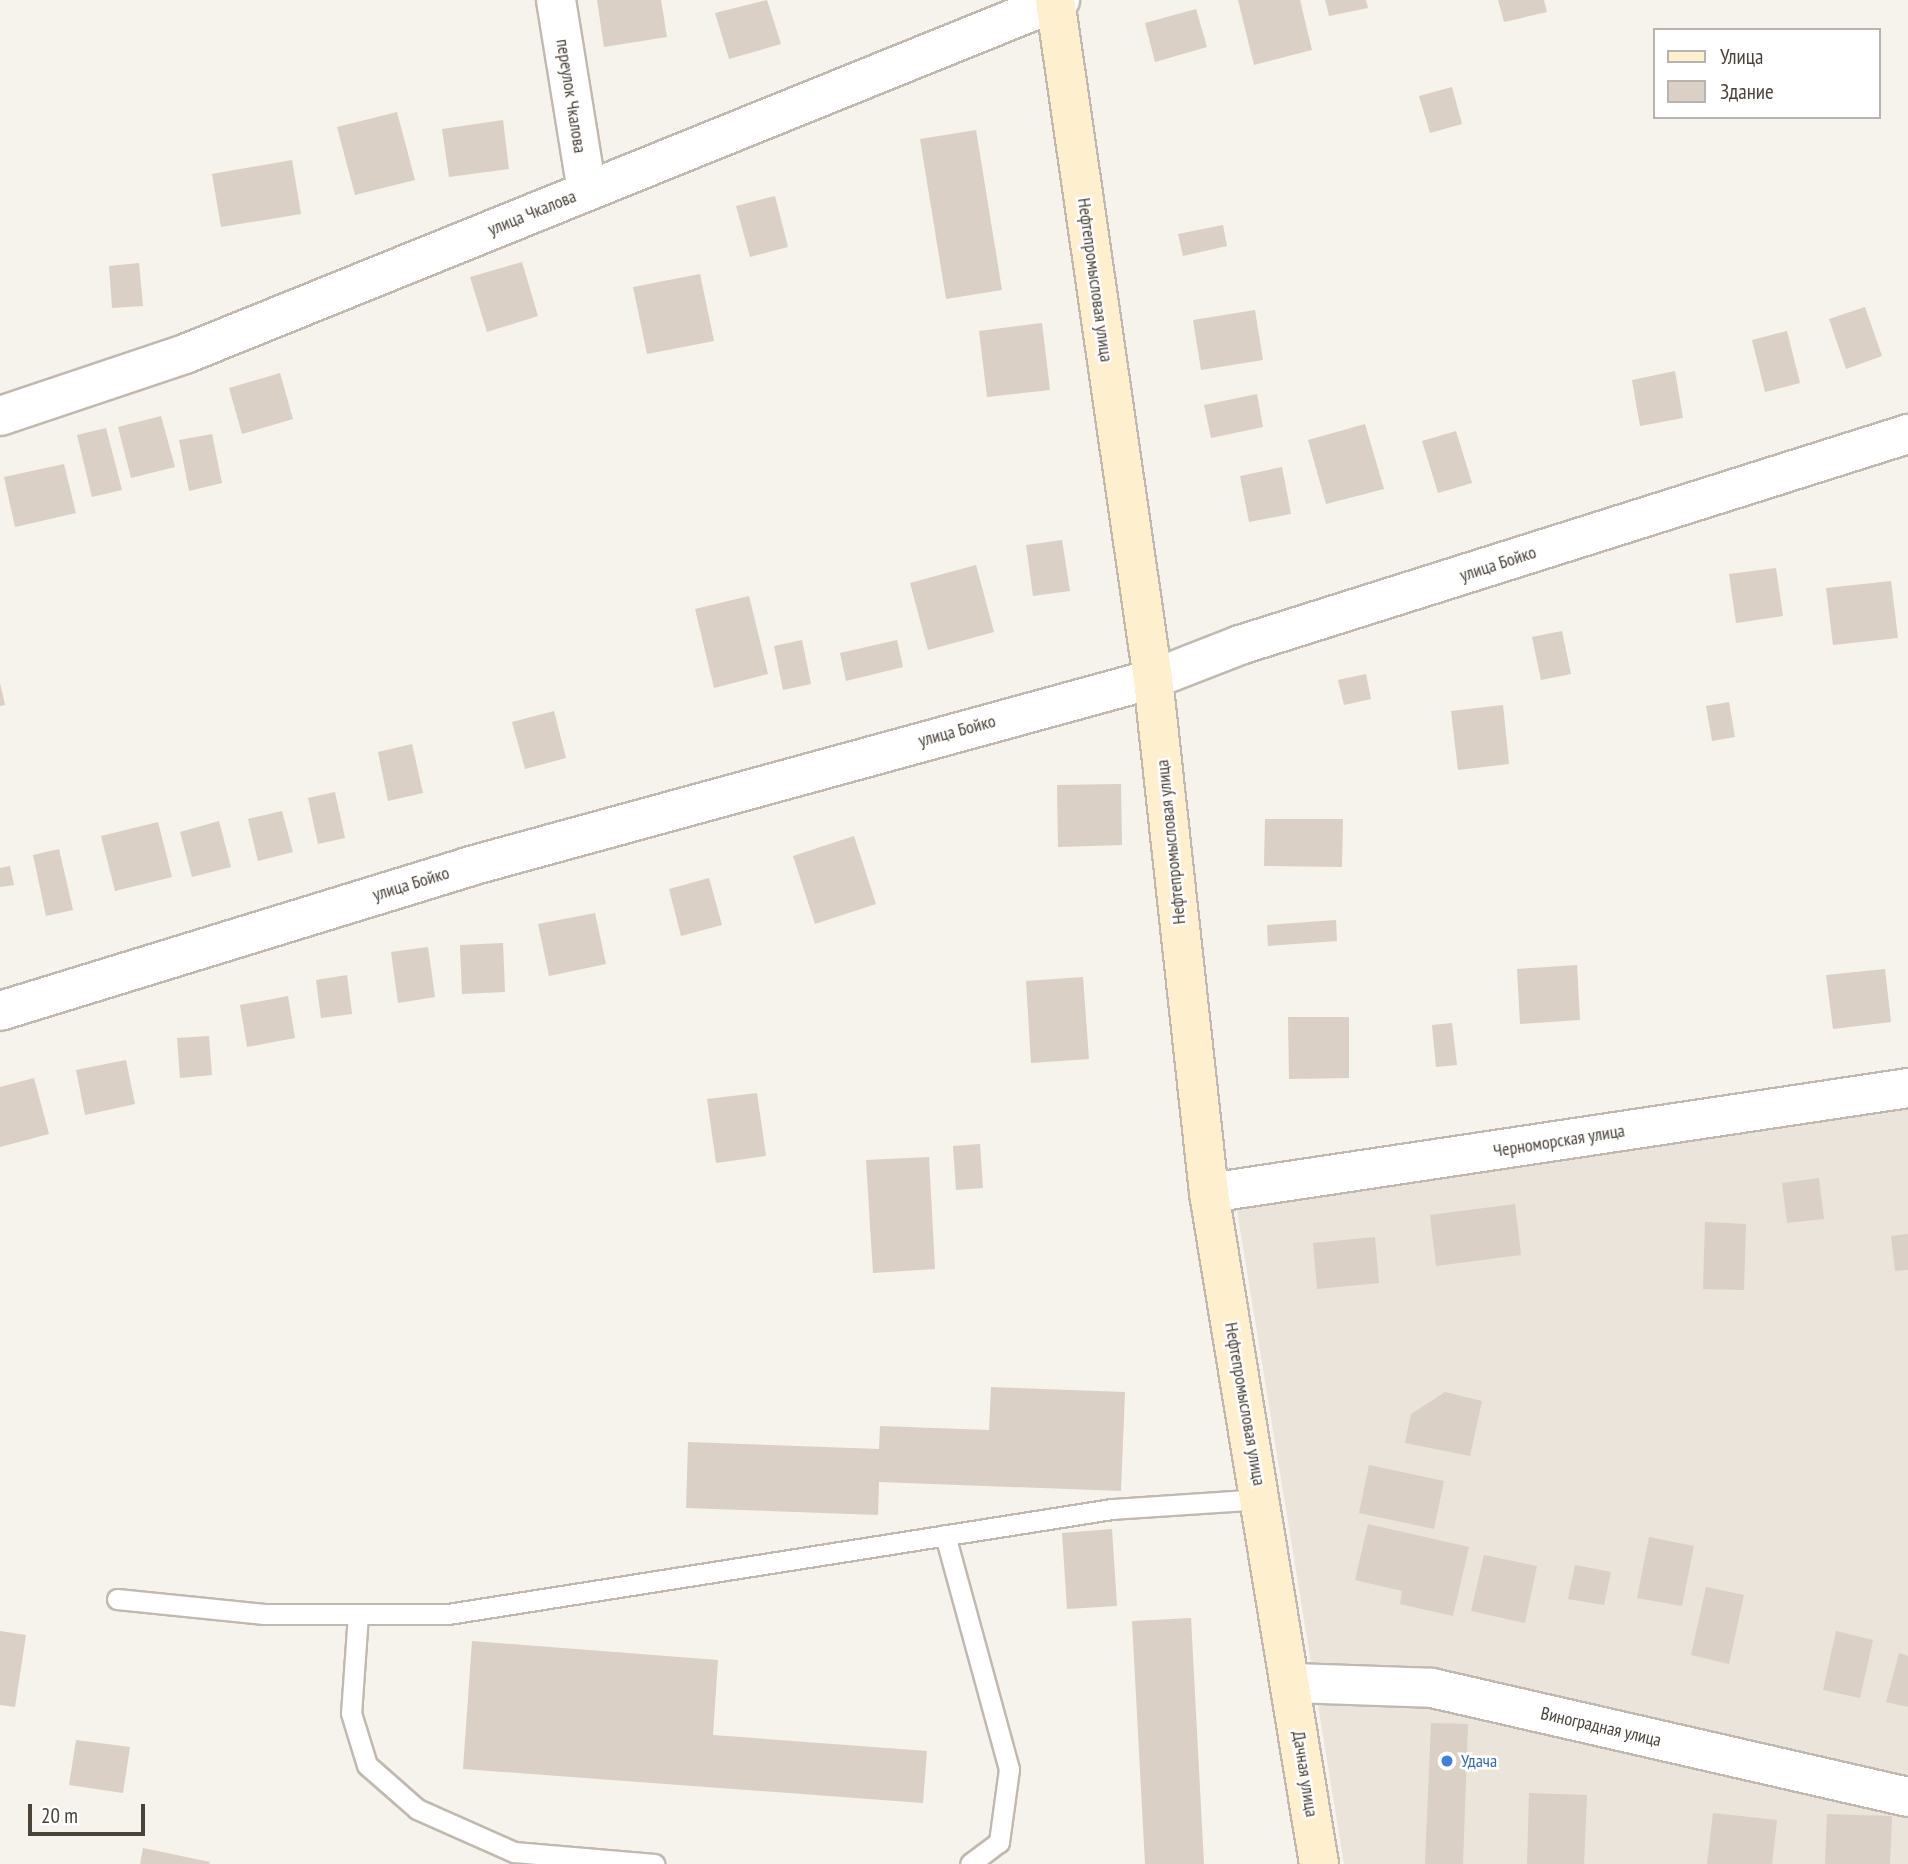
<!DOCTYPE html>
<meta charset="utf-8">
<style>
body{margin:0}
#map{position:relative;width:1908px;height:1864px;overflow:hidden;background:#f6f2ec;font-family:"PT Sans Narrow",sans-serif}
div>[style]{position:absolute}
.residential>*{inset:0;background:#eae4da}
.building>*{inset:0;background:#dad0c5}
.roads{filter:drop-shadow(2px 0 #c1b9af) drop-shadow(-2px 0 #c1b9af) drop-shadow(0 2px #c1b9af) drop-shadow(0 -2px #c1b9af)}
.service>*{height:19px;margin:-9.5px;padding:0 9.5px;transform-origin:9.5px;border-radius:9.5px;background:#fff}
.minor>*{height:38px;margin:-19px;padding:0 19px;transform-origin:19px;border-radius:19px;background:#fff}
.secondary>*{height:38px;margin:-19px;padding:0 19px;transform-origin:19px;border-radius:19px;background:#feefce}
.dots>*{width:19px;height:19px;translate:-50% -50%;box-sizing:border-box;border:4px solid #fff;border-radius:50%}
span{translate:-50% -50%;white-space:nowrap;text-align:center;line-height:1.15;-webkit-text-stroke:5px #fff;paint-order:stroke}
.street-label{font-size:18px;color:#4a4339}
.shop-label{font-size:18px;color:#366cbe}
.left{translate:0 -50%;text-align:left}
.legend{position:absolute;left:1653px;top:28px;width:228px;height:91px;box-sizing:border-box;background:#fff;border:2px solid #b7b4b0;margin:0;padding:9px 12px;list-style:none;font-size:21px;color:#4a4339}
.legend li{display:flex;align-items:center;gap:14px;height:35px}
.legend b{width:35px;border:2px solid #b7b4b0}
.scale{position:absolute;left:28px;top:1804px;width:117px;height:32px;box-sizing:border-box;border:4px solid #4a4339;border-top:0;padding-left:9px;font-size:21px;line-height:24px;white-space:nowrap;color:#4a4339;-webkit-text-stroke:5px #fff;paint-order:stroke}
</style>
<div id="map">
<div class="residential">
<i style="clip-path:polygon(1908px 1096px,1908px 1864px,1344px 1864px,1236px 1204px)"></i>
</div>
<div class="building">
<i style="clip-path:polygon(597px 0,661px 0,667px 37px,604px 47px)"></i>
<i style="clip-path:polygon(767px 0,781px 44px,729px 59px,715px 13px)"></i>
<i style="clip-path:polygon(1238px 0,1300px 0,1312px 50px,1254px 65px)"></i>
<i style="clip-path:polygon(1325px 0,1366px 0,1368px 8px,1329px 16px)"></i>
<i style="clip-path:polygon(1498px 0,1544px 0,1547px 12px,1504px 22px)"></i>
<i style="clip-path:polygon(1196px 9px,1207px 47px,1155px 62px,1145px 23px)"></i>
<i style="clip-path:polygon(1452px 87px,1462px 124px,1430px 133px,1419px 96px)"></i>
<i style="clip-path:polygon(397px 112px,415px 180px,355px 195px,337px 127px)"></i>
<i style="clip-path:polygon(503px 120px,509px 169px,449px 177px,442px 129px)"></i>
<i style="clip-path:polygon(976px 130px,1002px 290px,946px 299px,920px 139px)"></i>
<i style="clip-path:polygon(292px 160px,301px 214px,221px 227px,212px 174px)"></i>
<i style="clip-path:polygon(775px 196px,788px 247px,750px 257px,736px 206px)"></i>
<i style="clip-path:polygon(1223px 225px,1227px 246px,1183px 256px,1178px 234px)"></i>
<i style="clip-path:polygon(522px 262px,538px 316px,487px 332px,470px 277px)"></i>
<i style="clip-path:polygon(139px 263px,143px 306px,112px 308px,109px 266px)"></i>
<i style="clip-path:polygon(700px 274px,714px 341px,647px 354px,633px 287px)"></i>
<i style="clip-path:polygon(1865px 307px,1882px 356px,1846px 369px,1829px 319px)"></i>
<i style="clip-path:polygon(1255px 310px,1263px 360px,1201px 370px,1193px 320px)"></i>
<i style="clip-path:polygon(1042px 323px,1050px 390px,987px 397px,979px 331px)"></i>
<i style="clip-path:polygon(1787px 331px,1800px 383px,1765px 392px,1752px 340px)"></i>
<i style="clip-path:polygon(1675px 371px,1683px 418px,1640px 426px,1632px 380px)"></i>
<i style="clip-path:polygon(280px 373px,293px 419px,242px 434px,229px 388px)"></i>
<i style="clip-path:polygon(1257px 394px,1263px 427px,1211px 438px,1204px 405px)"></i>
<i style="clip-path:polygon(161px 416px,175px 467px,131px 478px,118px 427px)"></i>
<i style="clip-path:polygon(1365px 424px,1384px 489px,1326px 504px,1308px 440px)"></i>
<i style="clip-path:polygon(106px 428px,122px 490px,92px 497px,77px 435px)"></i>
<i style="clip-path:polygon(1456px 431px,1472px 483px,1438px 493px,1422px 441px)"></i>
<i style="clip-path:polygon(212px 434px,222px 483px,189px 491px,179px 440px)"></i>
<i style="clip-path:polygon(64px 464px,76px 513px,15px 527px,4px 477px)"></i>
<i style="clip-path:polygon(1282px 467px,1291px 514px,1249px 522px,1240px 476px)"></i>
<i style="clip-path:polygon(1062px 540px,1070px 591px,1033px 596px,1026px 545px)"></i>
<i style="clip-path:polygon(976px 565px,994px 632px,928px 650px,910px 583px)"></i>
<i style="clip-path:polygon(1776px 568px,1783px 616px,1736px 623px,1729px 574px)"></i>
<i style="clip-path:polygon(1891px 581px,1898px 638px,1833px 645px,1826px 588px)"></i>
<i style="clip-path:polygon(749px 596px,768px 674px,714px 688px,695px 609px)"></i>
<i style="clip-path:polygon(1562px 631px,1571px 674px,1541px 680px,1532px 637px)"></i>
<i style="clip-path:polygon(802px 640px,811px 684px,783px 690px,774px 646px)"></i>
<i style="clip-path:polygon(897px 640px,903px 667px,846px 681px,840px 653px)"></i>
<i style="clip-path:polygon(1366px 674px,1371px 699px,1344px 705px,1338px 680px)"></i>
<i style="clip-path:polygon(0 683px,5px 705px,0 706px)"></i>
<i style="clip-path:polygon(1729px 702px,1735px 737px,1712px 741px,1706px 706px)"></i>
<i style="clip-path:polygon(1503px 705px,1509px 764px,1458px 770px,1451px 711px)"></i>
<i style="clip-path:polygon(554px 711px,566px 758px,525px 769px,512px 722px)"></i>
<i style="clip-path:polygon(412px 744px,423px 793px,388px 801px,378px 752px)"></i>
<i style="clip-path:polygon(1121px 784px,1122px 845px,1058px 847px,1057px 785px)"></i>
<i style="clip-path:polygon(335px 792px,345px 838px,318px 844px,308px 798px)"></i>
<i style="clip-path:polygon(282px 811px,293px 852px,258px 861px,248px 819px)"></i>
<i style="clip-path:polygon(1265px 819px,1343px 819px,1342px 867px,1264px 866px)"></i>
<i style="clip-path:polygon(219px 821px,231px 867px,192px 877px,180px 832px)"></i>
<i style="clip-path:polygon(158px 822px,172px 877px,115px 891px,101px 836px)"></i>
<i style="clip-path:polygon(854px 836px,876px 904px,815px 924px,793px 856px)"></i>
<i style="clip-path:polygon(59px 849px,73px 910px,46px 916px,33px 855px)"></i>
<i style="clip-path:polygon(10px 866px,14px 885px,0 887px,0 868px)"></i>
<i style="clip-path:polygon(709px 878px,722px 925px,681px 936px,669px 889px)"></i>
<i style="clip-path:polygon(595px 913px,606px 964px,549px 976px,538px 924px)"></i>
<i style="clip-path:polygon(1336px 920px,1337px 941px,1268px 946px,1267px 925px)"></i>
<i style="clip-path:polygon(503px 943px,505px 992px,462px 994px,460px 945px)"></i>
<i style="clip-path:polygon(428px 947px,435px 997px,398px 1003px,391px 952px)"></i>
<i style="clip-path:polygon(1577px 965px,1580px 1020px,1520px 1024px,1517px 969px)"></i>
<i style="clip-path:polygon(1885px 969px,1891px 1022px,1833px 1029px,1826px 975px)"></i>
<i style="clip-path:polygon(347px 975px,352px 1014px,321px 1018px,316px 980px)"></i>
<i style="clip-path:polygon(1083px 977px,1089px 1059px,1031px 1063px,1026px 981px)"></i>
<i style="clip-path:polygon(288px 996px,295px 1038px,247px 1047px,240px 1005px)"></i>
<i style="clip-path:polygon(1288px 1017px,1349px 1017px,1349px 1078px,1289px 1079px)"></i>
<i style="clip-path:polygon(1452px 1023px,1457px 1065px,1436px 1067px,1432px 1025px)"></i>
<i style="clip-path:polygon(209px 1036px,212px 1075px,180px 1078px,177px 1038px)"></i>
<i style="clip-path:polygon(126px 1060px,135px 1104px,85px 1115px,76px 1070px)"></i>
<i style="clip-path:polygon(34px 1078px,49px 1134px,0 1147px,0 1087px)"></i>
<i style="clip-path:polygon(757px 1093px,766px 1156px,716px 1163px,707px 1099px)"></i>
<i style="clip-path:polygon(980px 1144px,983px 1188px,956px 1190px,953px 1146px)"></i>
<i style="clip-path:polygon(929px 1157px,935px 1269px,873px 1273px,866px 1160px)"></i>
<i style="clip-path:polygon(1819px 1178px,1824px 1219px,1787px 1223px,1782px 1183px)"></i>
<i style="clip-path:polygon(1515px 1204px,1521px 1255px,1436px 1266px,1430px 1215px)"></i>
<i style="clip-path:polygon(1705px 1222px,1746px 1224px,1744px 1290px,1703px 1289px)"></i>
<i style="clip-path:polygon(1908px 1234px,1908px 1270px,1895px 1271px,1891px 1236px)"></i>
<i style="clip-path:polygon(1375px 1237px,1379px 1283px,1317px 1289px,1313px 1243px)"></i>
<i style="clip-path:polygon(991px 1387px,1125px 1392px,1121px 1491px,879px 1482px,878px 1515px,686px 1508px,688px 1442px,879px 1449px,880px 1426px,989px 1430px)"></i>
<i style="clip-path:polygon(1445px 1392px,1482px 1401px,1470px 1456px,1405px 1443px,1411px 1414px)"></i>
<i style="clip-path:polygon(1369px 1465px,1444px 1481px,1434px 1529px,1359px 1513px)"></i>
<i style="clip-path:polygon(1368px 1524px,1469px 1547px,1453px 1616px,1400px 1604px,1402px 1591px,1355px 1580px)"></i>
<i style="clip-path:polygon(1112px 1529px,1117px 1606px,1067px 1609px,1062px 1533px)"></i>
<i style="clip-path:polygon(1649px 1537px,1694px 1546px,1682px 1606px,1637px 1598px)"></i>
<i style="clip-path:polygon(1484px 1555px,1537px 1566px,1525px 1623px,1471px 1611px)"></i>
<i style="clip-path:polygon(1575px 1565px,1611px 1572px,1604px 1605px,1568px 1599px)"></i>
<i style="clip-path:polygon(1706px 1587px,1744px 1595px,1729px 1664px,1691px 1655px)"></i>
<i style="clip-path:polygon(1191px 1618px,1204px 1864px,1145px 1864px,1132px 1621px)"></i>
<i style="clip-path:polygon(0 1631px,26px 1635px,15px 1707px,0 1705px)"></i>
<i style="clip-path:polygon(1836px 1631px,1873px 1640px,1860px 1698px,1823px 1690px)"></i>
<i style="clip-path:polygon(472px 1641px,718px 1660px,713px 1735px,927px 1751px,923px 1803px,463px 1769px)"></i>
<i style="clip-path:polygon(1899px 1653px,1908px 1656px,1908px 1707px,1886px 1702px)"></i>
<i style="clip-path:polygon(1431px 1723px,1468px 1724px,1463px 1864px,1425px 1864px)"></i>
<i style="clip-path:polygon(76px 1740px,130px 1747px,123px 1793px,69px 1785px)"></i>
<i style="clip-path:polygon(1529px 1793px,1587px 1795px,1584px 1864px,1527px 1864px)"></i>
<i style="clip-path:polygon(1713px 1813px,1777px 1820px,1772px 1864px,1707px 1864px)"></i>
<i style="clip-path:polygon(1827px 1814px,1892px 1816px,1890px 1864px,1825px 1864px)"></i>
<i style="clip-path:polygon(143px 1848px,210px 1862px,209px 1864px,140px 1864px)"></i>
</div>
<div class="roads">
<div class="service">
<i style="left:945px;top:1535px;width:243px;rotate:74.7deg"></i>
<i style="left:1009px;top:1769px;width:74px;rotate:97.8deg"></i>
<i style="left:999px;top:1842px;width:36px;rotate:143deg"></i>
<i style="left:117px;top:1599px;width:148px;rotate:5.8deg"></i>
<i style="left:264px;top:1614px;width:184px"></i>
<i style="left:448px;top:1614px;width:672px;rotate:-8.99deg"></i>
<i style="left:1112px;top:1509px;width:149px;rotate:-3.8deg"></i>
<i style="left:358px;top:1614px;width:99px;rotate:94deg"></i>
<i style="left:351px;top:1713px;width:54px;rotate:72.9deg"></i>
<i style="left:367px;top:1765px;width:67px;rotate:41.3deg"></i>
<i style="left:417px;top:1809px;width:106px;rotate:23.9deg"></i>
<i style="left:514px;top:1852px;width:141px;rotate:4.9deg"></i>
</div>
<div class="minor">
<i style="left:556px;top:0;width:193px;rotate:80.8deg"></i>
<i style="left:0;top:416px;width:195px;rotate:-18.5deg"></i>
<i style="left:185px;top:354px;width:944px;rotate:-22.03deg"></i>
<i style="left:0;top:1011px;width:489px;rotate:-17.1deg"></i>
<i style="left:467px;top:867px;width:711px;rotate:-15.33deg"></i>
<i style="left:1153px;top:679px;width:93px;rotate:-21.3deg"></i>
<i style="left:1240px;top:645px;width:701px;rotate:-17.53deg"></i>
<i style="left:1209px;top:1193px;width:707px;rotate:-8.54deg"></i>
<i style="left:1291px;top:1683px;width:141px;rotate:2deg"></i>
<i style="left:1432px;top:1688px;width:488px;rotate:12.9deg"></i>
</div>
<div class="secondary">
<i style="left:1055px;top:0;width:686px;rotate:81.79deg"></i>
<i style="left:1153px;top:679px;width:517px;rotate:83.78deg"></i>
<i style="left:1209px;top:1193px;width:680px;rotate:80.69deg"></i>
</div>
</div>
<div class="dots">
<i style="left:1447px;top:1761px;background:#3f7fe0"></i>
</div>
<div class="street-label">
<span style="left:571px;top:96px;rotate:81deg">переулок Чкалова</span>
<span style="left:532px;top:213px;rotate:-22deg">улица Чкалова</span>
<span style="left:1095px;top:280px;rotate:82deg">Нефтепромысловая улица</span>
<span style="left:1498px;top:564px;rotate:-18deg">улица Бойко</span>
<span style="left:957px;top:731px;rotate:-15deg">улица Бойко</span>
<span style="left:1171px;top:842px;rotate:-96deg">Нефтепромысловая улица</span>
<span style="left:411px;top:884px;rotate:-17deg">улица Бойко</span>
<span style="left:1559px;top:1141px;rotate:-9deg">Черноморская улица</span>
<span style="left:1245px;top:1404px;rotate:80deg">Нефтепромысловая улица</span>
<span style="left:1601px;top:1727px;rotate:13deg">Виноградная улица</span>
<span style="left:1305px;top:1774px;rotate:81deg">Дачная улица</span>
</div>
<div class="shop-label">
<span class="left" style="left:1461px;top:1761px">Удача</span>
</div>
<ul class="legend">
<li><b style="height:9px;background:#feefce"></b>Улица</li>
<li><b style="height:19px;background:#dad0c5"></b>Здание</li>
</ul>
<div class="scale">20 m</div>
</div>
